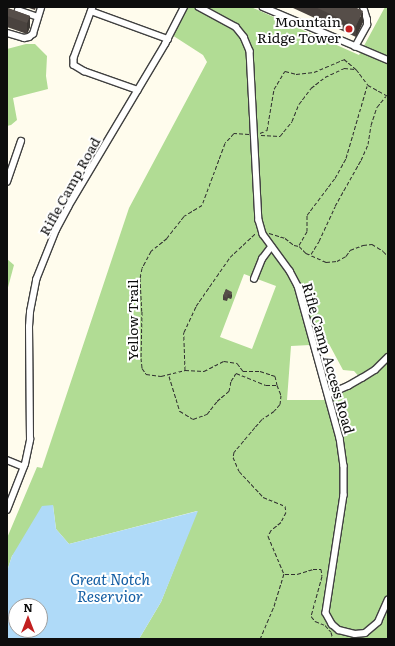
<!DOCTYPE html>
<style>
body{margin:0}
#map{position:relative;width:395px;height:646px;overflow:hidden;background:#fffced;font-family:Literata,serif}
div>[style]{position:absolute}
.forest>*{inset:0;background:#b1dc94}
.water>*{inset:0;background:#afdaf8}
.path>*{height:1px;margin-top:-0.5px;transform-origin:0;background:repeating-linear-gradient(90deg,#2f2f2f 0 4px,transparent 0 6px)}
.roads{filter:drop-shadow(1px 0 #404040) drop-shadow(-1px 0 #404040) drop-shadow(0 1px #404040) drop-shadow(0 -1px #404040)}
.minor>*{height:5.5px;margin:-2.75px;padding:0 2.75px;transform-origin:2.75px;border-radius:2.75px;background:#fff}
.wall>*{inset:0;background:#4a433f}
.shaded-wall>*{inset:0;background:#3c3733}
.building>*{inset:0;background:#564e49}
.dots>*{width:11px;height:11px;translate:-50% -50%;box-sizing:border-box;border:2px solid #fff;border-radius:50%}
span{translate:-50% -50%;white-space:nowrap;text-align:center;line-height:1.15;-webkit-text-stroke:4px #fff;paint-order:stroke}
.poi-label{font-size:14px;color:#0d0d0d}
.right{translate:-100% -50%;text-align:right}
.street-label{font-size:14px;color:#0d0d0d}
.water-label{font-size:15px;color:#125da3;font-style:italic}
.frame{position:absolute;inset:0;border:8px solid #0d0d0d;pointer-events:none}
.north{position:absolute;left:8px;top:598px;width:40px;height:40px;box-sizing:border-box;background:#fff;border:1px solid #9e9e9e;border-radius:50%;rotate:0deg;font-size:11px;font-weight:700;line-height:16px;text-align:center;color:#0d0d0d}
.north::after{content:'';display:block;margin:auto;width:14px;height:18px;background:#c22020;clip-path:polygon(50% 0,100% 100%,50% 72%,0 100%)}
</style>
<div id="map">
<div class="forest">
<i style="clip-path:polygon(evenodd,186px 7px,251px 7px,359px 55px,385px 7px,388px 7px,388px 639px,139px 639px,161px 602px,197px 511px,69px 544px,56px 529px,53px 505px,12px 556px,7px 571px,7px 538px,37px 467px,42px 468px,129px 208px,207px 62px,203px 55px,172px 35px,186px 7px,244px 274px,276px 286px,252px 349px,220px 337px,244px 274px,186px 7px,329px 344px,343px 370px,354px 371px,363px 381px,325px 400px,287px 400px,291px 346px,329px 344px)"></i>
<i style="clip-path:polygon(26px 44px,35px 44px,47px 56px,46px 76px,48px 89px,13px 98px,17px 120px,11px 125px,7px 126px,7px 49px)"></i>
<i style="clip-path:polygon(7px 259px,14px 265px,7px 291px)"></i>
</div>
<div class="water">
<i style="clip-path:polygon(evenodd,53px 505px,56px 529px,69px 544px,198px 511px,161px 602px,139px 639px,7px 639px,7px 571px,12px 556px,42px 506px,53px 505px,16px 606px,40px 606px,40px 630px,16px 630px,16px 606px)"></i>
</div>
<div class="path">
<i style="left:260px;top:133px;width:8px;rotate:-23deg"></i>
<i style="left:267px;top:130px;width:42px;rotate:-80.3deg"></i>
<i style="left:274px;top:89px;width:21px;rotate:-59deg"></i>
<i style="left:285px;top:71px;width:11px;rotate:15deg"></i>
<i style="left:296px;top:74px;width:18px;rotate:-6deg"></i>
<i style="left:314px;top:72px;width:33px;rotate:-23deg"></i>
<i style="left:344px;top:59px;width:16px;rotate:40deg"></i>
<i style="left:356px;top:69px;width:20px;rotate:53deg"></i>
<i style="left:368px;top:85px;width:23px;rotate:29deg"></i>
<i style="left:249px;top:134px;width:15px;rotate:-176deg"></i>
<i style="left:234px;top:133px;width:13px;rotate:132deg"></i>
<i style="left:225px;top:143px;width:66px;rotate:110.4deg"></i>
<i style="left:202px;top:205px;width:21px;rotate:149deg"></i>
<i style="left:184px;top:216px;width:28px;rotate:128deg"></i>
<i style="left:167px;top:238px;width:21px;rotate:141deg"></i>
<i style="left:151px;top:251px;width:19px;rotate:118deg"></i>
<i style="left:142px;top:268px;width:10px;rotate:101deg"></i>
<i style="left:140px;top:278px;width:33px;rotate:87deg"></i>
<i style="left:142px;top:311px;width:47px;rotate:91.2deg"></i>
<i style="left:141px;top:358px;width:10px;rotate:84deg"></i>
<i style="left:142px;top:368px;width:7px;rotate:56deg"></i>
<i style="left:146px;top:374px;width:15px;rotate:8deg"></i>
<i style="left:161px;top:376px;width:25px;rotate:-14deg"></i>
<i style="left:185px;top:370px;width:38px;rotate:-92deg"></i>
<i style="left:184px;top:332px;width:29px;rotate:-65deg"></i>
<i style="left:196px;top:306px;width:60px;rotate:-55.2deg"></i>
<i style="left:230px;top:257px;width:35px;rotate:-43deg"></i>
<i style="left:261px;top:135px;width:19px;rotate:3deg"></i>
<i style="left:280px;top:136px;width:19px;rotate:-51deg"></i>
<i style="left:292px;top:121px;width:18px;rotate:-68deg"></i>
<i style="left:299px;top:104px;width:20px;rotate:-53deg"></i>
<i style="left:311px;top:88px;width:18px;rotate:-38deg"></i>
<i style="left:325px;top:77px;width:21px;rotate:-25deg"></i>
<i style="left:344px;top:68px;width:11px;rotate:5deg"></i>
<i style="left:269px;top:233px;width:17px;rotate:17deg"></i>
<i style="left:285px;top:238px;width:11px;rotate:38deg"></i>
<i style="left:294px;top:245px;width:5px;rotate:11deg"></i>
<i style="left:299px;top:246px;width:10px;rotate:45deg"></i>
<i style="left:306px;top:253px;width:22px;rotate:24deg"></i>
<i style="left:326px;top:262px;width:11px;rotate:-5deg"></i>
<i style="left:337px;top:261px;width:10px;rotate:-29deg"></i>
<i style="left:346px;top:256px;width:7px;rotate:-56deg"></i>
<i style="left:350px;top:250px;width:14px;rotate:-21deg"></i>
<i style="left:363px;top:245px;width:9px;rotate:-6deg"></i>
<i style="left:372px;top:244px;width:13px;rotate:32deg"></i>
<i style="left:383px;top:251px;width:7px;rotate:45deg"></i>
<i style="left:299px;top:245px;width:16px;rotate:-60deg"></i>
<i style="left:307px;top:231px;width:16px;rotate:-90deg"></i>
<i style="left:307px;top:215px;width:46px;rotate:-52.9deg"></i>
<i style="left:335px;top:178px;width:23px;rotate:-61deg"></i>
<i style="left:346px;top:158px;width:75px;rotate:-73.7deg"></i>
<i style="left:311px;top:254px;width:15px;rotate:-58deg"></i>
<i style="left:319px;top:241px;width:38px;rotate:-65deg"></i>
<i style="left:335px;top:206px;width:53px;rotate:-60.5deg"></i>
<i style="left:361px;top:160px;width:17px;rotate:-66deg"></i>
<i style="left:368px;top:144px;width:19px;rotate:-81deg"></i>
<i style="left:371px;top:125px;width:19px;rotate:-72deg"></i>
<i style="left:377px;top:107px;width:14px;rotate:-51deg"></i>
<i style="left:185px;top:370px;width:19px;rotate:3deg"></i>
<i style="left:204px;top:371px;width:22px;rotate:-27deg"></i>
<i style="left:224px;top:361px;width:13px;rotate:9deg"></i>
<i style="left:237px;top:363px;width:10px;rotate:53deg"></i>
<i style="left:243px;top:371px;width:17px"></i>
<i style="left:260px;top:371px;width:16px;rotate:18deg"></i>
<i style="left:275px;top:376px;width:9px;rotate:77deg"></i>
<i style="left:169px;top:376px;width:37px;rotate:73deg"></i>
<i style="left:180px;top:411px;width:15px;rotate:32deg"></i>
<i style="left:193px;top:419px;width:15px;rotate:-20deg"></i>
<i style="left:207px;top:414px;width:16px;rotate:-52deg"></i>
<i style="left:217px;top:401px;width:16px;rotate:-40deg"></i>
<i style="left:229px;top:391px;width:10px;rotate:-79deg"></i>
<i style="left:231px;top:381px;width:9px;rotate:-58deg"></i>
<i style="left:236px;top:373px;width:32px;rotate:22deg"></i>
<i style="left:266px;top:385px;width:11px"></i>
<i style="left:277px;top:385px;width:11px;rotate:68deg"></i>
<i style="left:281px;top:395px;width:9px;rotate:96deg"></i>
<i style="left:280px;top:404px;width:9px;rotate:131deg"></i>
<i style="left:274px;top:411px;width:14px;rotate:146deg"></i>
<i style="left:262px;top:419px;width:11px;rotate:131deg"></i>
<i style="left:255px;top:427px;width:33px;rotate:130deg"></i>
<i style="left:234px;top:452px;width:5px;rotate:101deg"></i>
<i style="left:233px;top:457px;width:15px;rotate:67deg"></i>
<i style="left:239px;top:471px;width:35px;rotate:47deg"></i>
<i style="left:263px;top:497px;width:24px;rotate:22deg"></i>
<i style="left:285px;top:506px;width:6px;rotate:81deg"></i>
<i style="left:286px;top:512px;width:11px;rotate:117deg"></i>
<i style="left:281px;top:522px;width:13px;rotate:141deg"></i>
<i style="left:271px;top:530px;width:7px;rotate:117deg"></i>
<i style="left:268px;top:536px;width:41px;rotate:67.2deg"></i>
<i style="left:285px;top:574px;width:12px"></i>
<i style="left:297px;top:574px;width:17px;rotate:-17deg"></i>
<i style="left:313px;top:569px;width:8px"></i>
<i style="left:321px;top:569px;width:7px;rotate:82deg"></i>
<i style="left:322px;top:576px;width:41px;rotate:105.4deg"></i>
<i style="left:311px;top:616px;width:6px;rotate:51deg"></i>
<i style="left:315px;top:621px;width:11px;rotate:22deg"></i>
<i style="left:325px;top:625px;width:9px;rotate:49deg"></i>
<i style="left:331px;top:632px;width:7px;rotate:74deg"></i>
<i style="left:260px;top:639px;width:36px;rotate:-67deg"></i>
<i style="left:274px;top:606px;width:34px;rotate:-73deg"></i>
</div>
<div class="roads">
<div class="minor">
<i style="left:93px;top:7px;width:54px;rotate:110.4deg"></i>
<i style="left:74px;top:58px;width:7px;rotate:90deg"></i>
<i style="left:74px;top:65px;width:12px;rotate:31deg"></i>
<i style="left:84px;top:71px;width:57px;rotate:19.4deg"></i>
<i style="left:199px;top:7px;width:42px;rotate:28.4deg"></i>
<i style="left:236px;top:27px;width:13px;rotate:51deg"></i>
<i style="left:244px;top:37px;width:15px;rotate:67deg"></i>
<i style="left:250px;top:51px;width:169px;rotate:87deg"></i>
<i style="left:259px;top:220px;width:15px;rotate:74deg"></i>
<i style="left:263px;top:234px;width:46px;rotate:53.9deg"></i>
<i style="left:290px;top:271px;width:17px;rotate:62deg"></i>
<i style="left:298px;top:286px;width:158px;rotate:74.6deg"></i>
<i style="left:340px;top:438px;width:28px;rotate:82deg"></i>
<i style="left:344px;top:466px;width:29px;rotate:90deg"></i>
<i style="left:344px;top:495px;width:119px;rotate:98.7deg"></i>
<i style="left:326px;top:613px;width:13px;rotate:61deg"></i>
<i style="left:332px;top:624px;width:9px;rotate:41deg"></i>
<i style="left:339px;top:630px;width:16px;rotate:14deg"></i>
<i style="left:355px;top:634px;width:10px;rotate:-6deg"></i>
<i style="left:365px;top:633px;width:17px;rotate:-40deg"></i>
<i style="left:378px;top:622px;width:24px;rotate:-66deg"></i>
<i style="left:263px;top:7px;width:136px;rotate:23deg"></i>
<i style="left:18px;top:10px;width:21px;rotate:19deg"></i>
<i style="left:91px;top:11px;width:82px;rotate:20deg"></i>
<i style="left:7px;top:33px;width:18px;rotate:16deg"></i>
<i style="left:24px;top:38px;width:5px;rotate:-11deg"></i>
<i style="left:29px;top:37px;width:5px;rotate:-37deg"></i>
<i style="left:33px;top:34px;width:28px;rotate:-73deg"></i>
<i style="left:355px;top:47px;width:25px;rotate:-61deg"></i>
<i style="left:367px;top:25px;width:5px;rotate:-90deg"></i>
<i style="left:367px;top:20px;width:14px;rotate:-107deg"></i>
<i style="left:7px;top:182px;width:43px;rotate:-71.1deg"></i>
<i style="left:254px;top:279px;width:22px;rotate:-68deg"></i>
<i style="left:262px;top:259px;width:15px;rotate:-53deg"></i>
<i style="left:329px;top:394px;width:21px;rotate:-23deg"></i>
<i style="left:348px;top:386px;width:16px;rotate:-30deg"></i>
<i style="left:362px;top:378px;width:15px;rotate:-32deg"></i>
<i style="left:375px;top:370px;width:18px;rotate:-45deg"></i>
<i style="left:7px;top:460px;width:18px;rotate:22deg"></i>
<i style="left:7px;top:510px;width:49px;rotate:-68.6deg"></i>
<i style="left:25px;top:464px;width:25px;rotate:-78deg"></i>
<i style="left:30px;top:440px;width:113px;rotate:-90.5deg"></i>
<i style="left:29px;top:327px;width:15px;rotate:-86deg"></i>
<i style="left:30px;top:312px;width:33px;rotate:-79deg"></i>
<i style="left:36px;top:280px;width:54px;rotate:-68.2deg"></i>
<i style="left:56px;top:230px;width:26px;rotate:-62deg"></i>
<i style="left:68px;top:207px;width:190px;rotate:-59.2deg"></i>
<i style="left:165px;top:44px;width:42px;rotate:-62.8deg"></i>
</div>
</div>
<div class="wall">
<i style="clip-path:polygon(7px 7px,11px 7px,10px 8px,8px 8px,30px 16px,30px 27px,27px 34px,7px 27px)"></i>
<i style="clip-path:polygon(26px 7px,36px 7px,35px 10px)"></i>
<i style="clip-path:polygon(293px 7px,355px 7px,363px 22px,356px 37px,293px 8px)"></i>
<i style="clip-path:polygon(226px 289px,232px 296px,231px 299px,228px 298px,227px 301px,223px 300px,223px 296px)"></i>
</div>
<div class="shaded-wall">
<i style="clip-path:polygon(363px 11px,363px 22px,356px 37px,356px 26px)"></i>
<i style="clip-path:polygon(30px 16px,30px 27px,27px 34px,27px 23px)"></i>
<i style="clip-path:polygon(232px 292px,232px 296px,231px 299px,231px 295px)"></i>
</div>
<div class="building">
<i style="clip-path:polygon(315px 7px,355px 7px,363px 11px,356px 26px)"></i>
<i style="clip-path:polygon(7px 8px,30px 16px,27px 23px,7px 16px)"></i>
<i style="clip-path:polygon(226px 289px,232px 292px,231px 295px,228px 294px,227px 298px,223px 296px)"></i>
</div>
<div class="dots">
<i style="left:349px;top:29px;background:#c22020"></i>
</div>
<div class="poi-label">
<span class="right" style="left:341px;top:29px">Mountain<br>Ridge Tower</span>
</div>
<div class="street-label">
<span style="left:69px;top:186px;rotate:-61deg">Rifle Camp Road</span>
<span style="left:132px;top:320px;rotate:-90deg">Yellow Trail</span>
<span style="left:329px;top:358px;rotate:74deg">Rifle Camp Access Road</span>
</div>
<div class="water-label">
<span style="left:110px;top:587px">Great Notch<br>Reservior</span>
</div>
<div class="frame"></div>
<div class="north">N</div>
</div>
